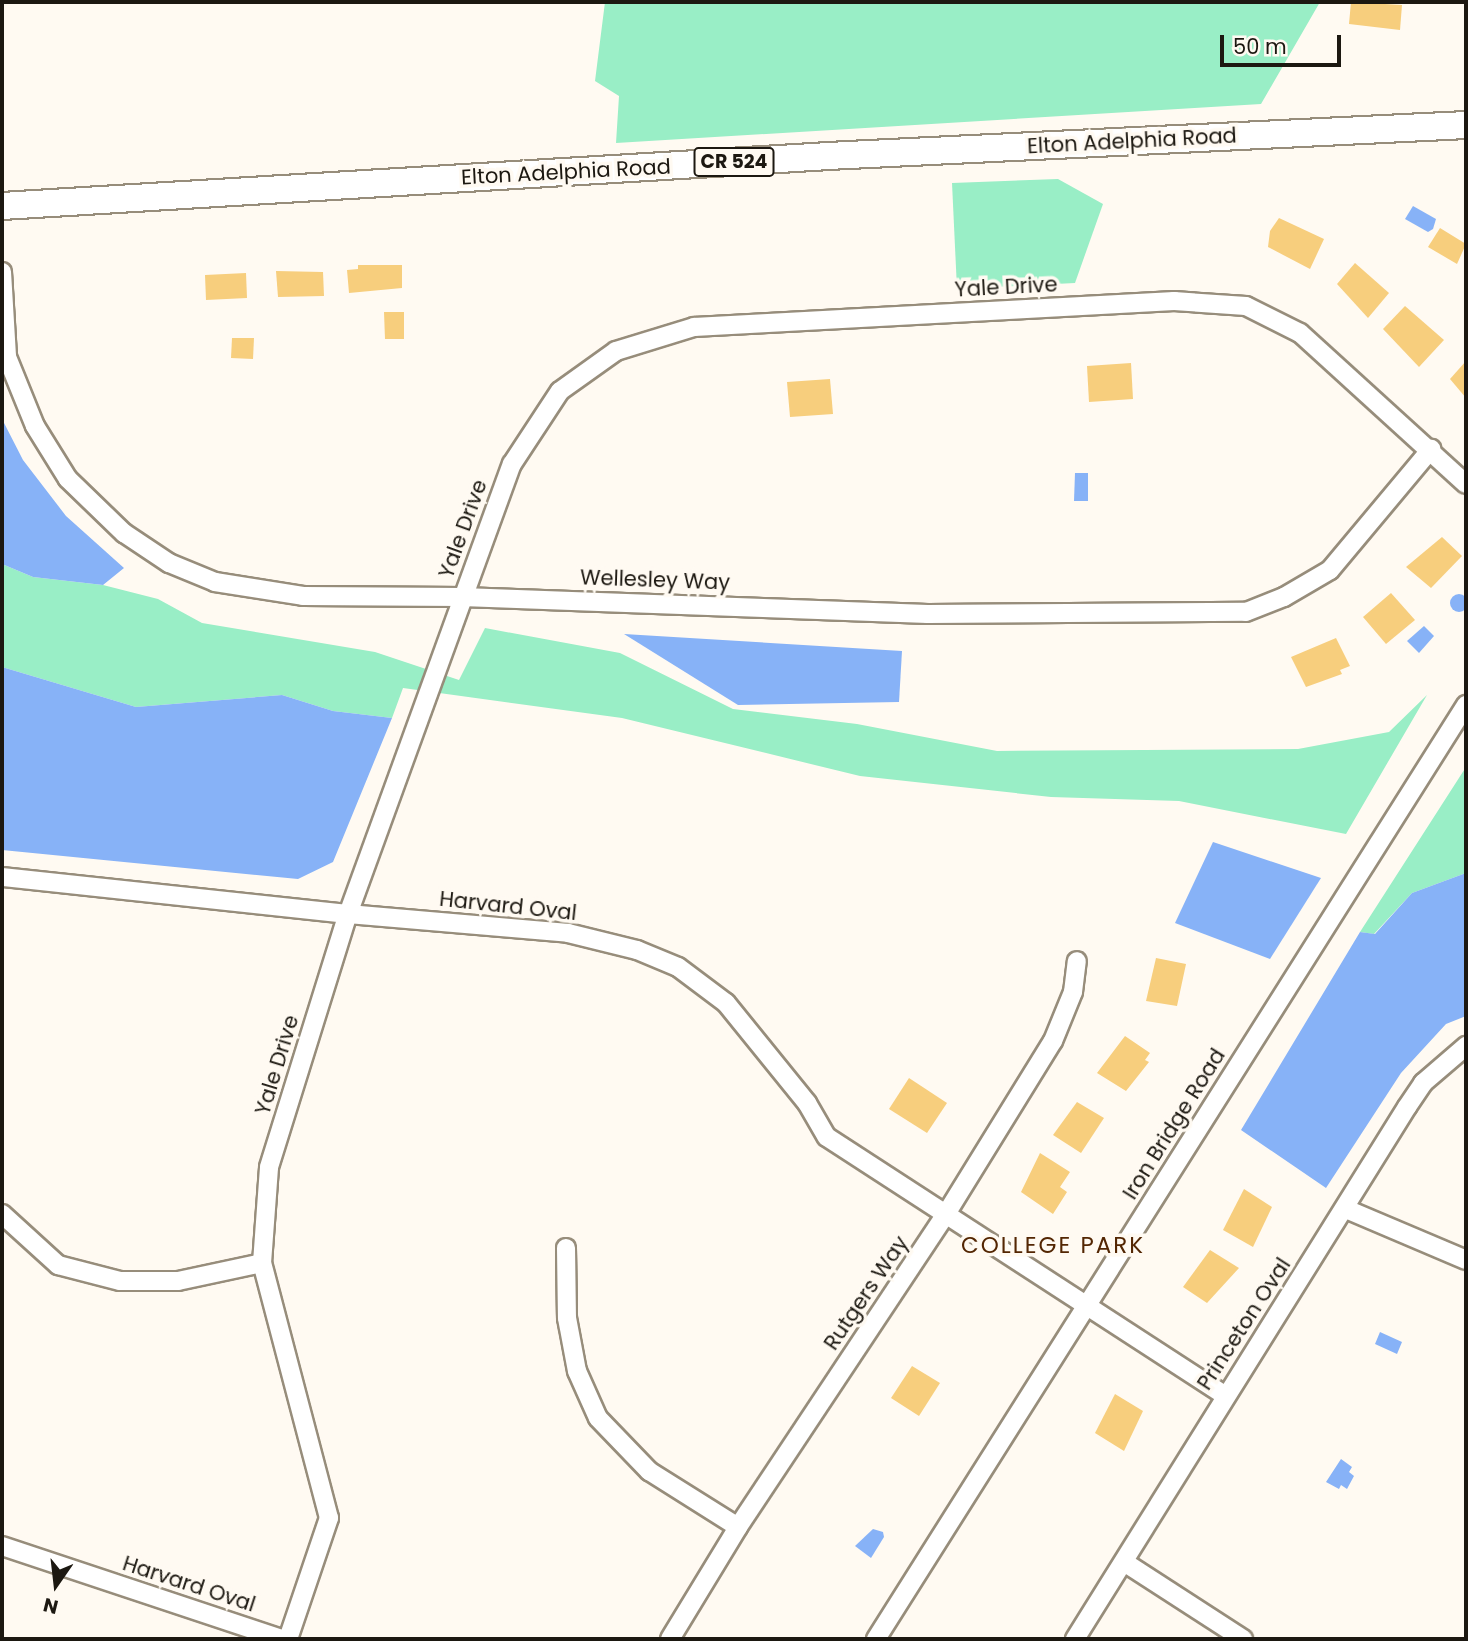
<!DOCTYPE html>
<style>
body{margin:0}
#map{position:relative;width:1468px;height:1641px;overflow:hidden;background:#fffaf2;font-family:Poppins,sans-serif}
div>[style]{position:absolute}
.green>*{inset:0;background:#99eec6}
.water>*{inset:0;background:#87b2f7}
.round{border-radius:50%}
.building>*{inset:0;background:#f7ce7d}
.roads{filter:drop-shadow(2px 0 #978d7b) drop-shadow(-2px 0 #978d7b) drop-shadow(0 2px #978d7b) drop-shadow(0 -2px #978d7b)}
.street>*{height:18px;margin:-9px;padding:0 9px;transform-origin:9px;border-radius:9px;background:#fff}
.primary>*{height:26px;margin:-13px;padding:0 13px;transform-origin:13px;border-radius:13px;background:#fff}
span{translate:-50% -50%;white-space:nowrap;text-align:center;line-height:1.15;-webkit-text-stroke:7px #fffaf2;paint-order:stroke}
.shield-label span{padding:2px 5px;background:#fffaf2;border:2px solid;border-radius:5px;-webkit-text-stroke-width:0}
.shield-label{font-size:19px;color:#1c1811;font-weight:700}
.street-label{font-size:21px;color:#1c1811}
.neighbourhood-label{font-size:23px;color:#532603;letter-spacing:2px}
.frame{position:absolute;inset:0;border:4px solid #1c1811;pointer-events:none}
.north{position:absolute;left:21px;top:1550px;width:70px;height:70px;-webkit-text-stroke:5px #fffaf2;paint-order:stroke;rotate:194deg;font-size:19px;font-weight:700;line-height:28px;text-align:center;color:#1c1811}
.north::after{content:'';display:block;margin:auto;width:24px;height:32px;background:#1c1811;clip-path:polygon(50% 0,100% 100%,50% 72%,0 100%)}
.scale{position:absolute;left:1220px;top:35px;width:121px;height:32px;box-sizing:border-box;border:4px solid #1c1811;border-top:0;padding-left:9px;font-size:21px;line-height:24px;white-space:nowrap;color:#1c1811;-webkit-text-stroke:5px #fffaf2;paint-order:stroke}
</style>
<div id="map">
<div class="green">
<i style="clip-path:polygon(605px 2px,1320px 2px,1261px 104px,616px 143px,619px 96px,595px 81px)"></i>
<i style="clip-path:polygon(1058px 179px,1103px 204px,1075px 283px,957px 289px,952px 183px)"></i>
<i style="clip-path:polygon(2px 564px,33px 577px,103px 585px,158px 599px,202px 623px,375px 652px,459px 680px,485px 628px,620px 653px,733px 709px,857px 724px,997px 751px,1298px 749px,1389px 732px,1427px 695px,1346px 834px,1179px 801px,1051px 797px,860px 776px,622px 718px,403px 688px,392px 718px,333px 711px,282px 695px,136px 707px,2px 667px)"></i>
<i style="clip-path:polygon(1466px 767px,1466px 873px,1412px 893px,1374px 934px,1360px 932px)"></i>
</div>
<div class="water">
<i style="clip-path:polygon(1413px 206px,1436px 219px,1433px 229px,1428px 232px,1405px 219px)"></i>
<i style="clip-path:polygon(2px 419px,23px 460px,66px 516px,124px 568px,103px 585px,33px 577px,2px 564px)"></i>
<i style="clip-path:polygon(1075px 473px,1088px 473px,1088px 501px,1074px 501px)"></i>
<i class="round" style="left:1450px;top:594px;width:18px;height:18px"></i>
<i style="clip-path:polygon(1424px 626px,1434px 636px,1419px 653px,1407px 641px)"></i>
<i style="clip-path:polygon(624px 634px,902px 651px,899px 702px,738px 705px)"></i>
<i style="clip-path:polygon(2px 667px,136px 707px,282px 695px,333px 711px,392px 718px,333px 862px,298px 879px,2px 850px)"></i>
<i style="clip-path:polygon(1213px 842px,1321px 878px,1270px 959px,1175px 923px)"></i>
<i style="clip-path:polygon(1466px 873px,1466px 1016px,1446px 1024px,1401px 1073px,1326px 1188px,1241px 1130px,1360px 932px,1375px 934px,1412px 893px)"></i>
<i style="clip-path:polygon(1380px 1332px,1402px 1342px,1397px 1354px,1375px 1344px)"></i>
<i style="clip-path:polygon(1341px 1459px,1352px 1467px,1349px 1472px,1354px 1476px,1347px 1489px,1341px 1485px,1339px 1489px,1326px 1482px)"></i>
<i style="clip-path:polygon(873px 1529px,883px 1532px,884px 1537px,871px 1558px,855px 1546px)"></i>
</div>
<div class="building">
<i style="clip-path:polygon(1351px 2px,1402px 5px,1400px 30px,1349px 24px)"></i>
<i style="clip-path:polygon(1279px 218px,1324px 239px,1310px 269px,1268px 247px,1270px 231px)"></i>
<i style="clip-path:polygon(1440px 228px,1466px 244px,1457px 264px,1428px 247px)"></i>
<i style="clip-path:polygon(1355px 263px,1389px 293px,1368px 318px,1337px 284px)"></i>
<i style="clip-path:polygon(358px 265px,402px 265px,402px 288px,349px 293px,347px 270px,358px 269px)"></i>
<i style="clip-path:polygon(276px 271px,323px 272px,324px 296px,278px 297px)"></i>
<i style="clip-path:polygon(246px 273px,247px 298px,206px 300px,205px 275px)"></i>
<i style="clip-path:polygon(1405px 306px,1444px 340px,1419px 367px,1383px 329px)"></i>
<i style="clip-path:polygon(384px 312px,404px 312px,404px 339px,385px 339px)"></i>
<i style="clip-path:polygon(232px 338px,254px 338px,253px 359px,231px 358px)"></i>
<i style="clip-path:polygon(1466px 361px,1466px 398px,1450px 379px)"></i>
<i style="clip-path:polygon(1131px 363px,1133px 399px,1089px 402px,1087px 366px)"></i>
<i style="clip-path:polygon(830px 379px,833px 414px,790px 417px,787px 382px)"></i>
<i style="clip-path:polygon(1442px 537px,1462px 556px,1431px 588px,1406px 567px)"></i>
<i style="clip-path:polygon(1391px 593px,1415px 620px,1386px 644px,1363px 617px)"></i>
<i style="clip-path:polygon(1336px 638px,1350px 666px,1340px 670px,1342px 674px,1306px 687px,1291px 657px)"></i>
<i style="clip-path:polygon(1156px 958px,1186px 964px,1177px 1006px,1146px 1001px)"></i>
<i style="clip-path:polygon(1125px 1036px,1150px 1053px,1145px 1060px,1149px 1062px,1126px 1091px,1097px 1073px)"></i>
<i style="clip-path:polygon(909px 1078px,947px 1103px,927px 1133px,889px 1109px)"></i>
<i style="clip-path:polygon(1077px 1102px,1104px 1118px,1081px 1153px,1053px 1135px)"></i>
<i style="clip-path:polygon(1040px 1153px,1070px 1172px,1060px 1187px,1067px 1192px,1053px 1214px,1021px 1192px)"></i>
<i style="clip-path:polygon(1244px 1189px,1272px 1207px,1253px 1247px,1223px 1230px)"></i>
<i style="clip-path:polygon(1210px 1250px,1239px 1268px,1207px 1303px,1183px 1287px)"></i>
<i style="clip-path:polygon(912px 1366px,940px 1383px,919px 1416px,891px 1398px)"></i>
<i style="clip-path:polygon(1115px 1394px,1143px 1411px,1124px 1451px,1095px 1433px)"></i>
</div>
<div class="roads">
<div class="street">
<i style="left:2px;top:272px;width:85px;rotate:86.6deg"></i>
<i style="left:7px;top:357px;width:74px;rotate:67.9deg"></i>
<i style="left:35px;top:426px;width:62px;rotate:58.1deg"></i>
<i style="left:68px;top:479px;width:78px;rotate:44deg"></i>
<i style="left:124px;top:533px;width:54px;rotate:33.7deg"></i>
<i style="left:169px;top:563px;width:50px;rotate:22.4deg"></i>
<i style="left:215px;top:582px;width:89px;rotate:9deg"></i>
<i style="left:303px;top:596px;width:159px;rotate:0.4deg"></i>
<i style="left:462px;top:597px;width:466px;rotate:2.1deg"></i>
<i style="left:928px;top:614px;width:318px;rotate:-0.4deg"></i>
<i style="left:1246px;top:612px;width:41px;rotate:-21.5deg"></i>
<i style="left:1284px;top:597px;width:53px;rotate:-30.4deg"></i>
<i style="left:1330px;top:570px;width:158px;rotate:-50.1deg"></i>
<i style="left:2px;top:877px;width:348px;rotate:6.1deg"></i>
<i style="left:348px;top:914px;width:221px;rotate:4.9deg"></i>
<i style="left:568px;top:933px;width:71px;rotate:13.8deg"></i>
<i style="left:637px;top:950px;width:44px;rotate:22.5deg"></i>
<i style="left:678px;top:967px;width:60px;rotate:36.9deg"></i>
<i style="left:726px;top:1003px;width:129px;rotate:51deg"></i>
<i style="left:807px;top:1103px;width:39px;rotate:60deg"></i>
<i style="left:827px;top:1137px;width:473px;rotate:33deg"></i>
<i style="left:1346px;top:1209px;width:130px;rotate:23deg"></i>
<i style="left:2px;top:1214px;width:76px;rotate:42.3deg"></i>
<i style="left:58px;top:1265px;width:64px;rotate:14.5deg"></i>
<i style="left:120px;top:1281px;width:58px"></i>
<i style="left:178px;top:1281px;width:86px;rotate:-12.1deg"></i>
<i style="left:566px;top:1248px;width:70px;rotate:89.2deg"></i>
<i style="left:567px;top:1318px;width:54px;rotate:79.3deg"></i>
<i style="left:577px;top:1371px;width:51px;rotate:65.9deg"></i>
<i style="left:598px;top:1418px;width:74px;rotate:46.1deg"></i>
<i style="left:649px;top:1471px;width:105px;rotate:32.2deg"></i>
<i style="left:2px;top:1546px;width:294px;rotate:18.4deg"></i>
<i style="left:1124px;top:1562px;width:142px;rotate:32.9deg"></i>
<i style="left:288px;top:1639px;width:128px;rotate:-71.3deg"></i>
<i style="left:329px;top:1518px;width:264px;rotate:-104.7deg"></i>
<i style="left:262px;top:1263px;width:96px;rotate:-85.8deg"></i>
<i style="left:269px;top:1167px;width:265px;rotate:-72.7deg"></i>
<i style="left:348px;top:914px;width:479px;rotate:-70deg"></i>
<i style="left:512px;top:464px;width:87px;rotate:-56.7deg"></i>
<i style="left:560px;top:391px;width:69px;rotate:-35.5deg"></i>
<i style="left:616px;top:351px;width:82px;rotate:-17.1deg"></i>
<i style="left:694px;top:327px;width:481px;rotate:-3.1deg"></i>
<i style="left:1174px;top:301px;width:72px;rotate:4deg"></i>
<i style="left:1246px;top:306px;width:60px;rotate:26.6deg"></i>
<i style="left:1300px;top:333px;width:224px;rotate:42.3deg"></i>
<i style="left:670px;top:1639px;width:131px;rotate:-58.7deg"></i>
<i style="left:738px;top:1527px;width:376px;rotate:-56.4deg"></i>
<i style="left:946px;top:1214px;width:203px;rotate:-58.3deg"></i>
<i style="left:1053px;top:1041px;width:53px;rotate:-67.8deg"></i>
<i style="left:1073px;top:992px;width:31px;rotate:-83deg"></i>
<i style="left:876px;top:1639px;width:1105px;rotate:-57.72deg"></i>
<i style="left:1075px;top:1639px;width:627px;rotate:-58.03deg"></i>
<i style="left:1407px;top:1107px;width:29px;rotate:-56deg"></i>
<i style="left:1423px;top:1083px;width:57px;rotate:-40.7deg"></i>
</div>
<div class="primary">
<i style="left:2px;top:206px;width:828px;rotate:-3.46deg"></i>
<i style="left:828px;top:156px;width:639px;rotate:-2.78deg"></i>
</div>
</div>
<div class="shield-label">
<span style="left:734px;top:162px">CR 524</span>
</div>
<div class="street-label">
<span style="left:1132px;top:141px;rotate:-3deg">Elton Adelphia Road</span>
<span style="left:566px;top:172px;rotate:-3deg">Elton Adelphia Road</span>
<span style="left:1006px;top:287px;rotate:-3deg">Yale Drive</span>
<span style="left:463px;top:529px;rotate:-70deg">Yale Drive</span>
<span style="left:655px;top:580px;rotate:2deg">Wellesley Way</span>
<span style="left:508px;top:906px;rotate:6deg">Harvard Oval</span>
<span style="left:277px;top:1065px;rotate:-73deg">Yale Drive</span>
<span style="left:1174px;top:1124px;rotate:-58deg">Iron Bridge Road</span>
<span style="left:866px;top:1293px;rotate:-56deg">Rutgers Way</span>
<span style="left:1244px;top:1324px;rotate:-57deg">Princeton Oval</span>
<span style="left:189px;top:1584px;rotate:18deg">Harvard Oval</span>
</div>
<div class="neighbourhood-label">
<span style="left:1053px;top:1245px">COLLEGE PARK</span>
</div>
<div class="frame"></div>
<div class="north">N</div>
<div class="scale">50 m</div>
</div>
